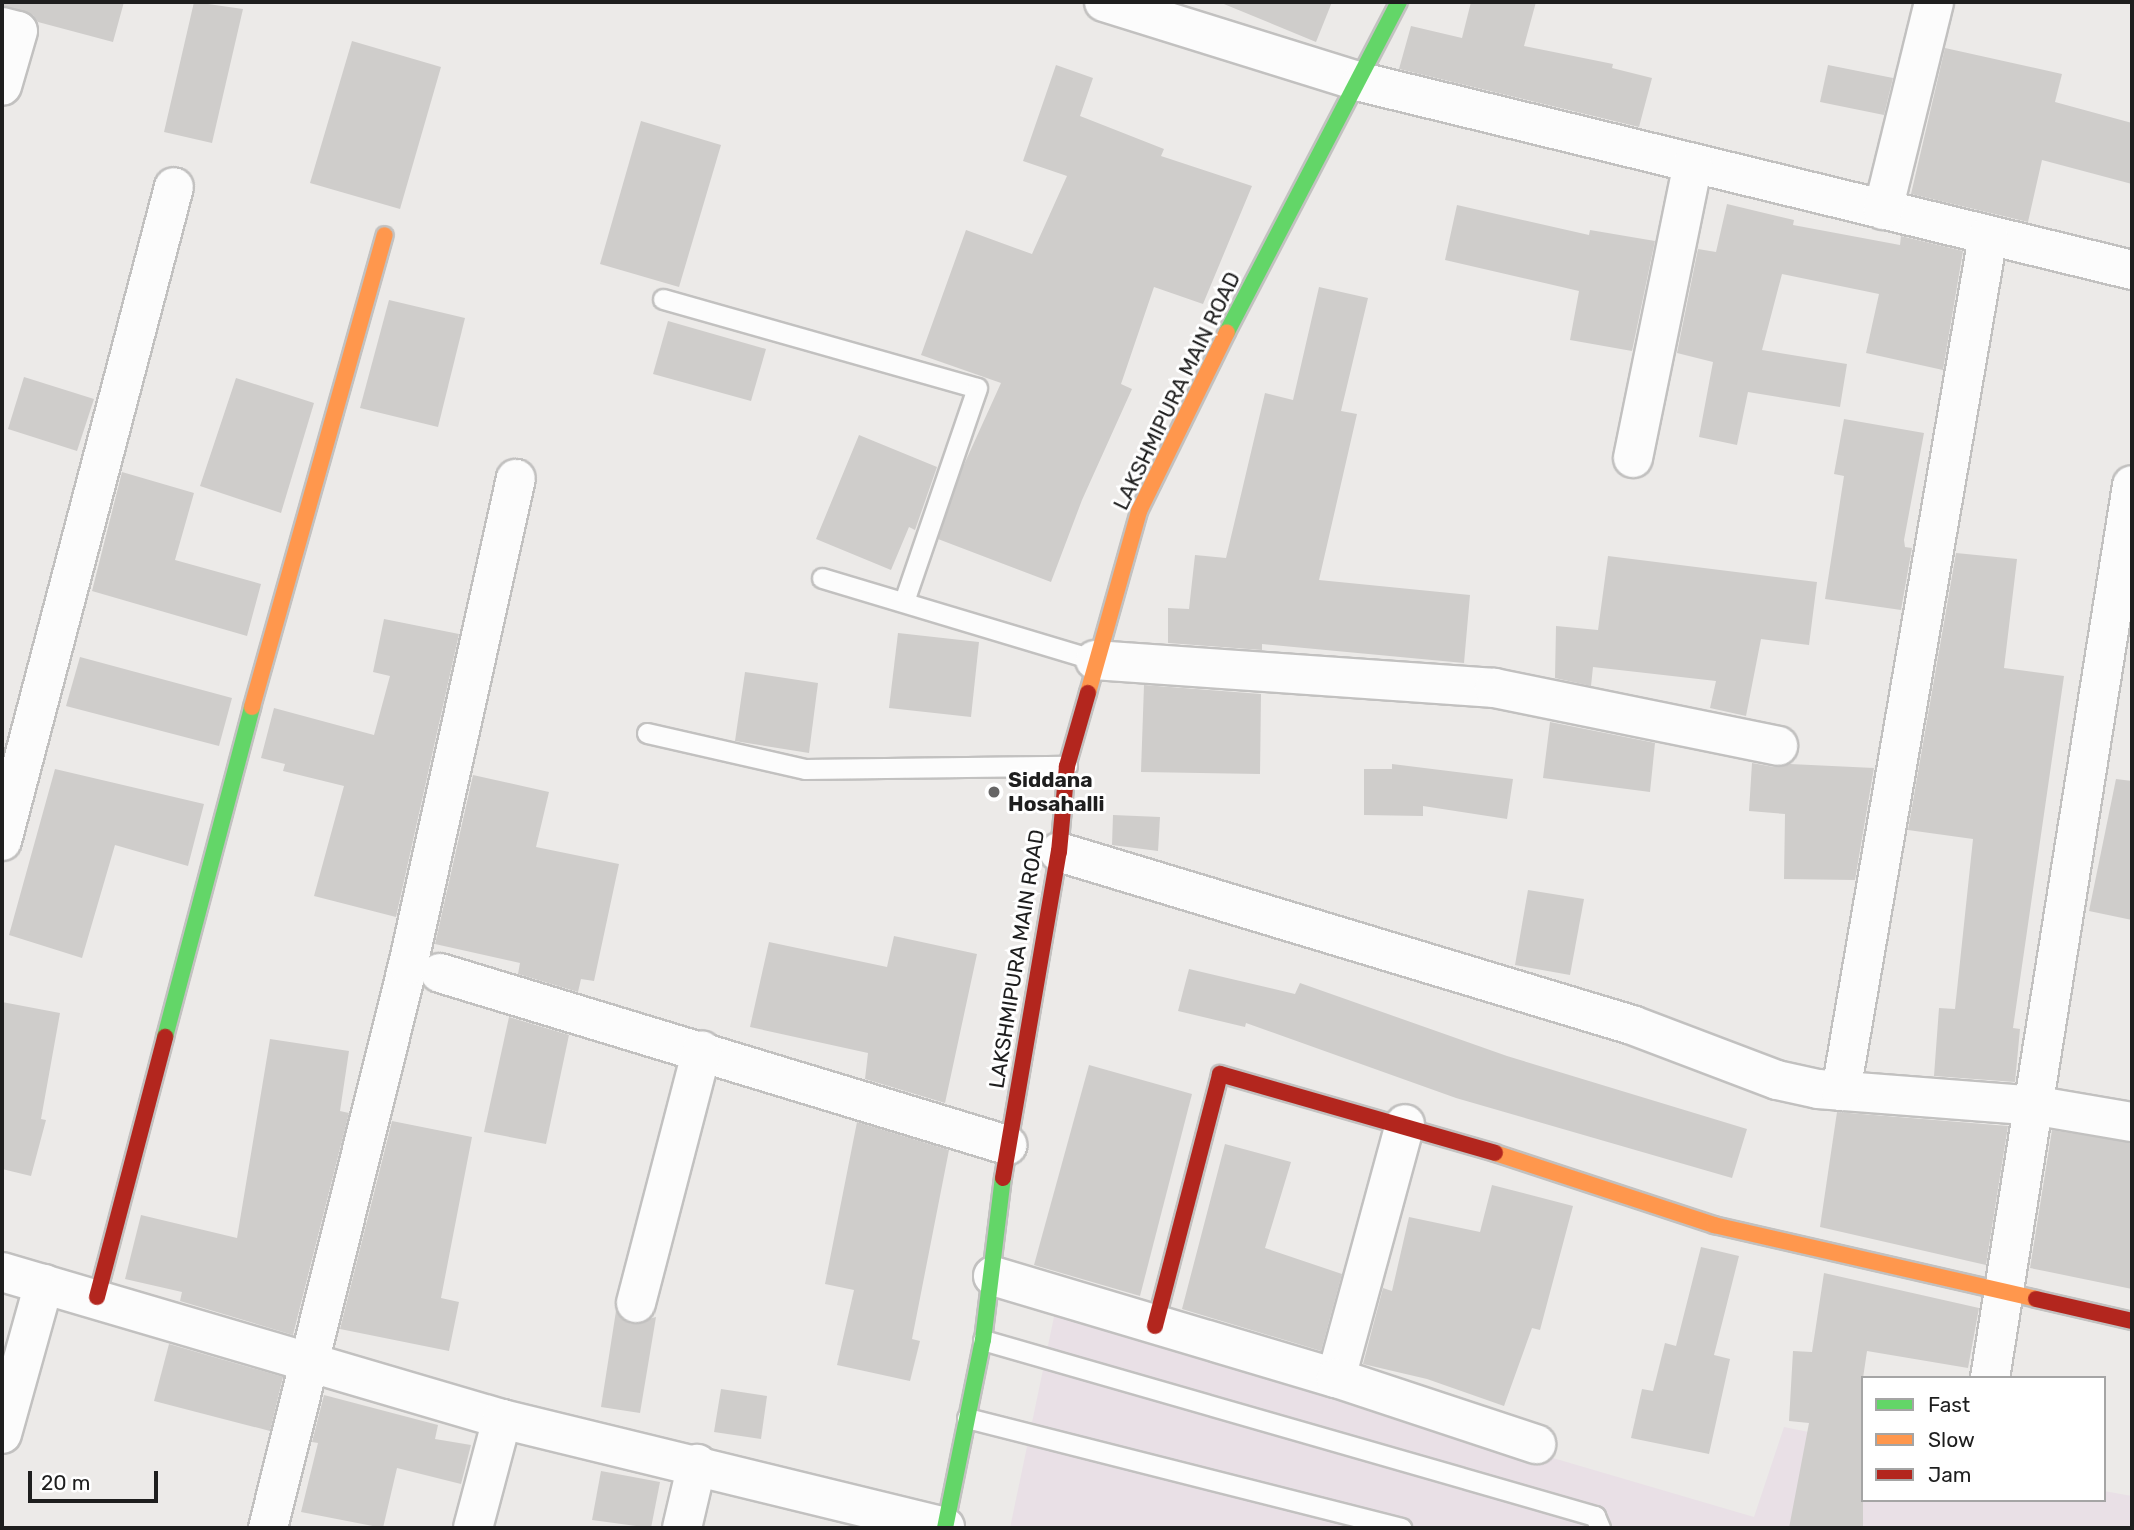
<!DOCTYPE html>
<style>
body{margin:0}
#map{position:relative;width:2134px;height:1530px;overflow:hidden;background:#eceae8;font-family:Rubik,sans-serif}
div>[style]{position:absolute}
.industrial>*{inset:0;background:#e9e0e6}
.building>*{inset:0;background:#cfcdcb}
.roads{filter:drop-shadow(2px 0 #c2c1c0) drop-shadow(-2px 0 #c2c1c0) drop-shadow(0 2px #c2c1c0) drop-shadow(0 -2px #c2c1c0)}
.lane>*{height:19px;margin:-9.5px;padding:0 9.5px;transform-origin:9.5px;border-radius:9.5px;background:#fcfcfc}
.street>*{height:38px;margin:-19px;padding:0 19px;transform-origin:19px;border-radius:19px;background:#fcfcfc}
.fast>*{height:16px;margin:-8px;padding:0 8px;transform-origin:8px;border-radius:8px;background:#63d668}
.slow>*{height:16px;margin:-8px;padding:0 8px;transform-origin:8px;border-radius:8px;background:#ff974d}
.jam>*{height:16px;margin:-8px;padding:0 8px;transform-origin:8px;border-radius:8px;background:#b3261e}
.dots>*{width:19px;height:19px;translate:-50% -50%;box-sizing:border-box;border:4px solid #fff;border-radius:50%}
span{translate:-50% -50%;white-space:nowrap;text-align:center;line-height:1.15;-webkit-text-stroke:6px #fff;paint-order:stroke}
.street-label{font-size:21px;color:#1e1e1e}
.poi-label{font-size:21px;color:#1e1e1e;font-weight:700}
.left{translate:0 -50%;text-align:left}
.frame{position:absolute;inset:0;border:4px solid #1e1e1e;pointer-events:none}
.legend{position:absolute;left:1861px;top:1376px;width:245px;height:126px;box-sizing:border-box;background:#fff;border:2px solid #a5a5a5;margin:0;padding:9px 12px;list-style:none;font-size:21px;color:#1e1e1e}
.legend li{display:flex;align-items:center;gap:14px;height:35px}
.legend b{width:35px;border:2px solid #a5a5a5}
.scale{position:absolute;left:28px;top:1471px;width:130px;height:32px;box-sizing:border-box;border:4px solid #1e1e1e;border-top:0;padding-left:9px;font-size:21px;line-height:24px;white-space:nowrap;color:#1e1e1e;-webkit-text-stroke:5px #fff;paint-order:stroke}
</style>
<div id="map">
<div class="industrial">
<i style="clip-path:polygon(1055px 1312px,1754px 1517px,1784px 1427px,1863px 1443px,1863px 1500px,2104px 1500px,2104px 1491px,2132px 1496px,2132px 1528px,1010px 1528px)"></i>
</div>
<div class="building">
<i style="clip-path:polygon(4px 2px,124px 2px,113px 42px,38px 22px,33px 15px,4px 6px)"></i>
<i style="clip-path:polygon(194px 2px,243px 9px,212px 143px,164px 132px)"></i>
<i style="clip-path:polygon(1219px 2px,1332px 2px,1316px 42px)"></i>
<i style="clip-path:polygon(1471px 2px,1536px 2px,1524px 46px,1613px 64px,1612px 68px,1652px 78px,1639px 127px,1399px 69px,1411px 26px,1462px 38px)"></i>
<i style="clip-path:polygon(352px 41px,441px 67px,400px 209px,310px 183px)"></i>
<i style="clip-path:polygon(1945px 48px,2062px 74px,2055px 102px,2132px 123px,2132px 184px,2042px 160px,2028px 222px,1911px 194px)"></i>
<i style="clip-path:polygon(1056px 65px,1093px 78px,1080px 116px,1164px 149px,1161px 156px,1252px 186px,1203px 304px,1154px 287px,1121px 384px,1132px 389px,1082px 500px,1051px 582px,938px 539px,962px 469px,1001px 383px,921px 355px,966px 230px,1032px 254px,1067px 176px,1023px 161px)"></i>
<i style="clip-path:polygon(1828px 65px,1893px 78px,1884px 115px,1820px 102px)"></i>
<i style="clip-path:polygon(641px 121px,721px 145px,679px 287px,600px 264px)"></i>
<i style="clip-path:polygon(1727px 204px,1794px 220px,1793px 225px,1900px 245px,1901px 236px,1963px 251px,1943px 370px,1866px 353px,1879px 294px,1782px 274px,1762px 350px,1847px 364px,1840px 407px,1748px 392px,1737px 445px,1699px 437px,1713px 362px,1677px 353px,1698px 249px,1716px 252px)"></i>
<i style="clip-path:polygon(1457px 205px,1589px 235px,1590px 230px,1655px 241px,1632px 351px,1570px 340px,1579px 291px,1445px 260px)"></i>
<i style="clip-path:polygon(1319px 287px,1368px 298px,1341px 411px,1357px 414px,1319px 580px,1470px 595px,1464px 663px,1262px 644px,1262px 650px,1168px 643px,1168px 608px,1189px 609px,1195px 555px,1226px 558px,1265px 393px,1293px 400px)"></i>
<i style="clip-path:polygon(389px 300px,465px 318px,438px 427px,360px 408px)"></i>
<i style="clip-path:polygon(668px 321px,766px 349px,751px 401px,653px 374px)"></i>
<i style="clip-path:polygon(24px 377px,94px 399px,77px 451px,8px 429px)"></i>
<i style="clip-path:polygon(236px 378px,314px 403px,281px 513px,200px 486px)"></i>
<i style="clip-path:polygon(1844px 419px,1924px 433px,1904px 540px,1905px 547px,1912px 548px,1901px 610px,1825px 599px,1844px 476px,1834px 474px)"></i>
<i style="clip-path:polygon(859px 435px,937px 467px,915px 530px,909px 527px,891px 570px,816px 539px)"></i>
<i style="clip-path:polygon(122px 472px,194px 493px,175px 560px,261px 584px,247px 636px,92px 591px)"></i>
<i style="clip-path:polygon(1956px 553px,2017px 559px,2004px 668px,2064px 676px,2013px 1028px,2020px 1029px,2015px 1082px,1934px 1076px,1939px 1008px,1955px 1009px,1973px 839px,1908px 830px)"></i>
<i style="clip-path:polygon(1608px 556px,1817px 582px,1809px 645px,1761px 639px,1746px 716px,1710px 708px,1716px 681px,1593px 667px,1591px 686px,1555px 678px,1556px 626px,1598px 630px)"></i>
<i style="clip-path:polygon(384px 619px,459px 634px,396px 917px,314px 896px,344px 786px,283px 771px,285px 764px,261px 758px,274px 708px,374px 735px,390px 676px,373px 672px)"></i>
<i style="clip-path:polygon(898px 633px,979px 642px,971px 717px,889px 708px)"></i>
<i style="clip-path:polygon(80px 657px,232px 698px,219px 746px,66px 706px)"></i>
<i style="clip-path:polygon(745px 672px,818px 683px,809px 753px,735px 741px)"></i>
<i style="clip-path:polygon(1144px 685px,1261px 694px,1260px 774px,1141px 772px)"></i>
<i style="clip-path:polygon(1550px 722px,1655px 743px,1650px 792px,1543px 778px)"></i>
<i style="clip-path:polygon(1752px 763px,1774px 767px,1790px 764px,1874px 768px,1855px 880px,1784px 879px,1785px 814px,1749px 811px)"></i>
<i style="clip-path:polygon(1392px 764px,1513px 779px,1507px 819px,1423px 806px,1423px 816px,1364px 815px,1364px 769px,1392px 769px)"></i>
<i style="clip-path:polygon(55px 769px,204px 804px,188px 866px,115px 845px,82px 958px,9px 935px)"></i>
<i style="clip-path:polygon(473px 775px,549px 792px,536px 847px,619px 864px,594px 981px,581px 979px,578px 992px,518px 974px,520px 963px,435px 944px)"></i>
<i style="clip-path:polygon(2116px 779px,2132px 781px,2132px 920px,2089px 911px)"></i>
<i style="clip-path:polygon(1113px 815px,1160px 817px,1158px 851px,1112px 845px)"></i>
<i style="clip-path:polygon(1528px 890px,1584px 899px,1570px 975px,1515px 965px)"></i>
<i style="clip-path:polygon(894px 936px,977px 954px,945px 1103px,865px 1079px,868px 1053px,750px 1027px,769px 942px,887px 967px)"></i>
<i style="clip-path:polygon(1189px 969px,1295px 994px,1300px 983px,1507px 1056px,1747px 1129px,1732px 1178px,1456px 1098px,1246px 1023px,1245px 1027px,1178px 1011px)"></i>
<i style="clip-path:polygon(2px 1002px,60px 1013px,41px 1119px,46px 1120px,31px 1176px,2px 1169px)"></i>
<i style="clip-path:polygon(509px 1017px,569px 1035px,546px 1144px,484px 1132px)"></i>
<i style="clip-path:polygon(270px 1039px,349px 1051px,340px 1111px,349px 1113px,293px 1335px,180px 1301px,182px 1292px,125px 1279px,141px 1215px,237px 1238px)"></i>
<i style="clip-path:polygon(1089px 1065px,1192px 1094px,1140px 1296px,1034px 1265px)"></i>
<i style="clip-path:polygon(1837px 1112px,2008px 1126px,1986px 1265px,1820px 1227px)"></i>
<i style="clip-path:polygon(392px 1121px,472px 1137px,441px 1298px,459px 1302px,449px 1351px,340px 1329px)"></i>
<i style="clip-path:polygon(857px 1122px,949px 1150px,912px 1339px,920px 1341px,910px 1381px,837px 1365px,854px 1290px,825px 1284px)"></i>
<i style="clip-path:polygon(2052px 1130px,2132px 1143px,2132px 1289px,2030px 1268px)"></i>
<i style="clip-path:polygon(1225px 1144px,1291px 1162px,1265px 1248px,1342px 1274px,1321px 1351px,1182px 1309px)"></i>
<i style="clip-path:polygon(1492px 1185px,1573px 1206px,1540px 1330px,1532px 1328px,1504px 1406px,1427px 1379px,1363px 1364px,1383px 1288px,1392px 1291px,1409px 1217px,1480px 1232px)"></i>
<i style="clip-path:polygon(1701px 1247px,1739px 1256px,1714px 1355px,1730px 1359px,1709px 1454px,1631px 1438px,1642px 1389px,1653px 1391px,1665px 1343px,1676px 1346px)"></i>
<i style="clip-path:polygon(1824px 1273px,1979px 1308px,1968px 1368px,1867px 1351px,1863px 1378px,1863px 1528px,1789px 1528px,1809px 1423px,1789px 1421px,1793px 1351px,1812px 1352px)"></i>
<i style="clip-path:polygon(616px 1311px,631px 1324px,656px 1317px,640px 1413px,601px 1407px)"></i>
<i style="clip-path:polygon(169px 1344px,283px 1377px,270px 1431px,154px 1401px)"></i>
<i style="clip-path:polygon(721px 1389px,767px 1396px,761px 1439px,714px 1432px)"></i>
<i style="clip-path:polygon(324px 1395px,438px 1425px,435px 1439px,471px 1445px,461px 1484px,397px 1468px,383px 1528px,301px 1512px,318px 1443px,312px 1442px)"></i>
<i style="clip-path:polygon(601px 1471px,660px 1482px,651px 1528px,592px 1520px)"></i>
</div>
<div class="roads">
<div class="lane">
<i style="left:663px;top:299px;width:326px;rotate:15.8deg"></i>
<i style="left:977px;top:388px;width:225px;rotate:108.9deg"></i>
<i style="left:822px;top:578px;width:285px;rotate:16.7deg"></i>
<i style="left:647px;top:733px;width:162px;rotate:12.8deg"></i>
<i style="left:805px;top:769px;width:262px;rotate:-0.7deg"></i>
<i style="left:983px;top:1340px;width:637px;rotate:16.04deg"></i>
<i style="left:1595px;top:1516px;width:13px;rotate:67deg"></i>
<i style="left:967px;top:1418px;width:448px;rotate:14.2deg"></i>
</div>
<div class="street">
<i style="left:1104px;top:2px;width:269px;rotate:17.3deg"></i>
<i style="left:1361px;top:82px;width:794px;rotate:13.7deg"></i>
<i style="left:2px;top:27px;width:16px;rotate:14deg"></i>
<i style="left:18px;top:31px;width:57px;rotate:106.2deg"></i>
<i style="left:1883px;top:210px;width:214px;rotate:-76.2deg"></i>
<i style="left:1633px;top:458px;width:300px;rotate:-78.5deg"></i>
<i style="left:1095px;top:660px;width:400px;rotate:4deg"></i>
<i style="left:1494px;top:688px;width:290px;rotate:11.5deg"></i>
<i style="left:2px;top:841px;width:676px;rotate:-75.27deg"></i>
<i style="left:1059px;top:852px;width:599px;rotate:16.8deg"></i>
<i style="left:1632px;top:1025px;width:155px;rotate:20.8deg"></i>
<i style="left:1777px;top:1080px;width:42px;rotate:12.4deg"></i>
<i style="left:1818px;top:1089px;width:221px;rotate:4.4deg"></i>
<i style="left:2038px;top:1106px;width:95px;rotate:9.7deg"></i>
<i style="left:440px;top:973px;width:593px;rotate:16.88deg"></i>
<i style="left:1841px;top:1091px;width:868px;rotate:-80.24deg"></i>
<i style="left:2px;top:1272px;width:521px;rotate:16.38deg"></i>
<i style="left:502px;top:1419px;width:456px;rotate:13.7deg"></i>
<i style="left:993px;top:1276px;width:358px;rotate:16.6deg"></i>
<i style="left:1336px;top:1378px;width:263px;rotate:-74.8deg"></i>
<i style="left:636px;top:1303px;width:261px;rotate:-75.4deg"></i>
<i style="left:1336px;top:1378px;width:211px;rotate:18.3deg"></i>
<i style="left:1990px;top:1378px;width:904px;rotate:-80.96deg"></i>
<i style="left:2px;top:1434px;width:156px;rotate:-74.4deg"></i>
<i style="left:268px;top:1528px;width:580px;rotate:-76.04deg"></i>
<i style="left:408px;top:965px;width:498px;rotate:-77.5deg"></i>
<i style="left:473px;top:1528px;width:113px;rotate:-75.1deg"></i>
<i style="left:682px;top:1528px;width:66px;rotate:-76.8deg"></i>
</div>
<div class="fast">
<i style="left:1227px;top:332px;width:372px;rotate:-62.5deg"></i>
<i style="left:165px;top:1037px;width:341px;rotate:-75.2deg"></i>
<i style="left:945px;top:1528px;width:192px;rotate:-78.6deg"></i>
<i style="left:983px;top:1340px;width:163px;rotate:-83deg"></i>
</div>
<div class="slow">
<i style="left:1088px;top:693px;width:189px;rotate:-74.3deg"></i>
<i style="left:1139px;top:511px;width:199px;rotate:-63.8deg"></i>
<i style="left:252px;top:707px;width:490px;rotate:-74.3deg"></i>
<i style="left:1495px;top:1153px;width:231px;rotate:18.2deg"></i>
<i style="left:1714px;top:1225px;width:330px;rotate:12.9deg"></i>
</div>
<div class="jam">
<i style="left:1003px;top:1178px;width:331px;rotate:-80.3deg"></i>
<i style="left:1059px;top:852px;width:86px;rotate:-84.7deg"></i>
<i style="left:1067px;top:766px;width:76px;rotate:-74deg"></i>
<i style="left:97px;top:1297px;width:269px;rotate:-75.3deg"></i>
<i style="left:2036px;top:1299px;width:98px;rotate:12.9deg"></i>
<i style="left:1155px;top:1326px;width:260px;rotate:-75.5deg"></i>
<i style="left:1220px;top:1074px;width:286px;rotate:16deg"></i>
</div>
</div>
<div class="dots">
<i style="left:994px;top:792px;background:#666565"></i>
</div>
<div class="street-label">
<span style="left:1177px;top:391px;rotate:-64deg">LAKSHMIPURA MAIN ROAD</span>
<span style="left:1017px;top:959px;rotate:-81deg">LAKSHMIPURA MAIN ROAD</span>
</div>
<div class="poi-label">
<span class="left" style="left:1008px;top:792px">Siddana<br>Hosahalli</span>
</div>
<div class="frame"></div>
<ul class="legend">
<li><b style="height:9px;background:#63d668"></b>Fast</li>
<li><b style="height:9px;background:#ff974d"></b>Slow</li>
<li><b style="height:9px;background:#b3261e"></b>Jam</li>
</ul>
<div class="scale">20 m</div>
</div>
